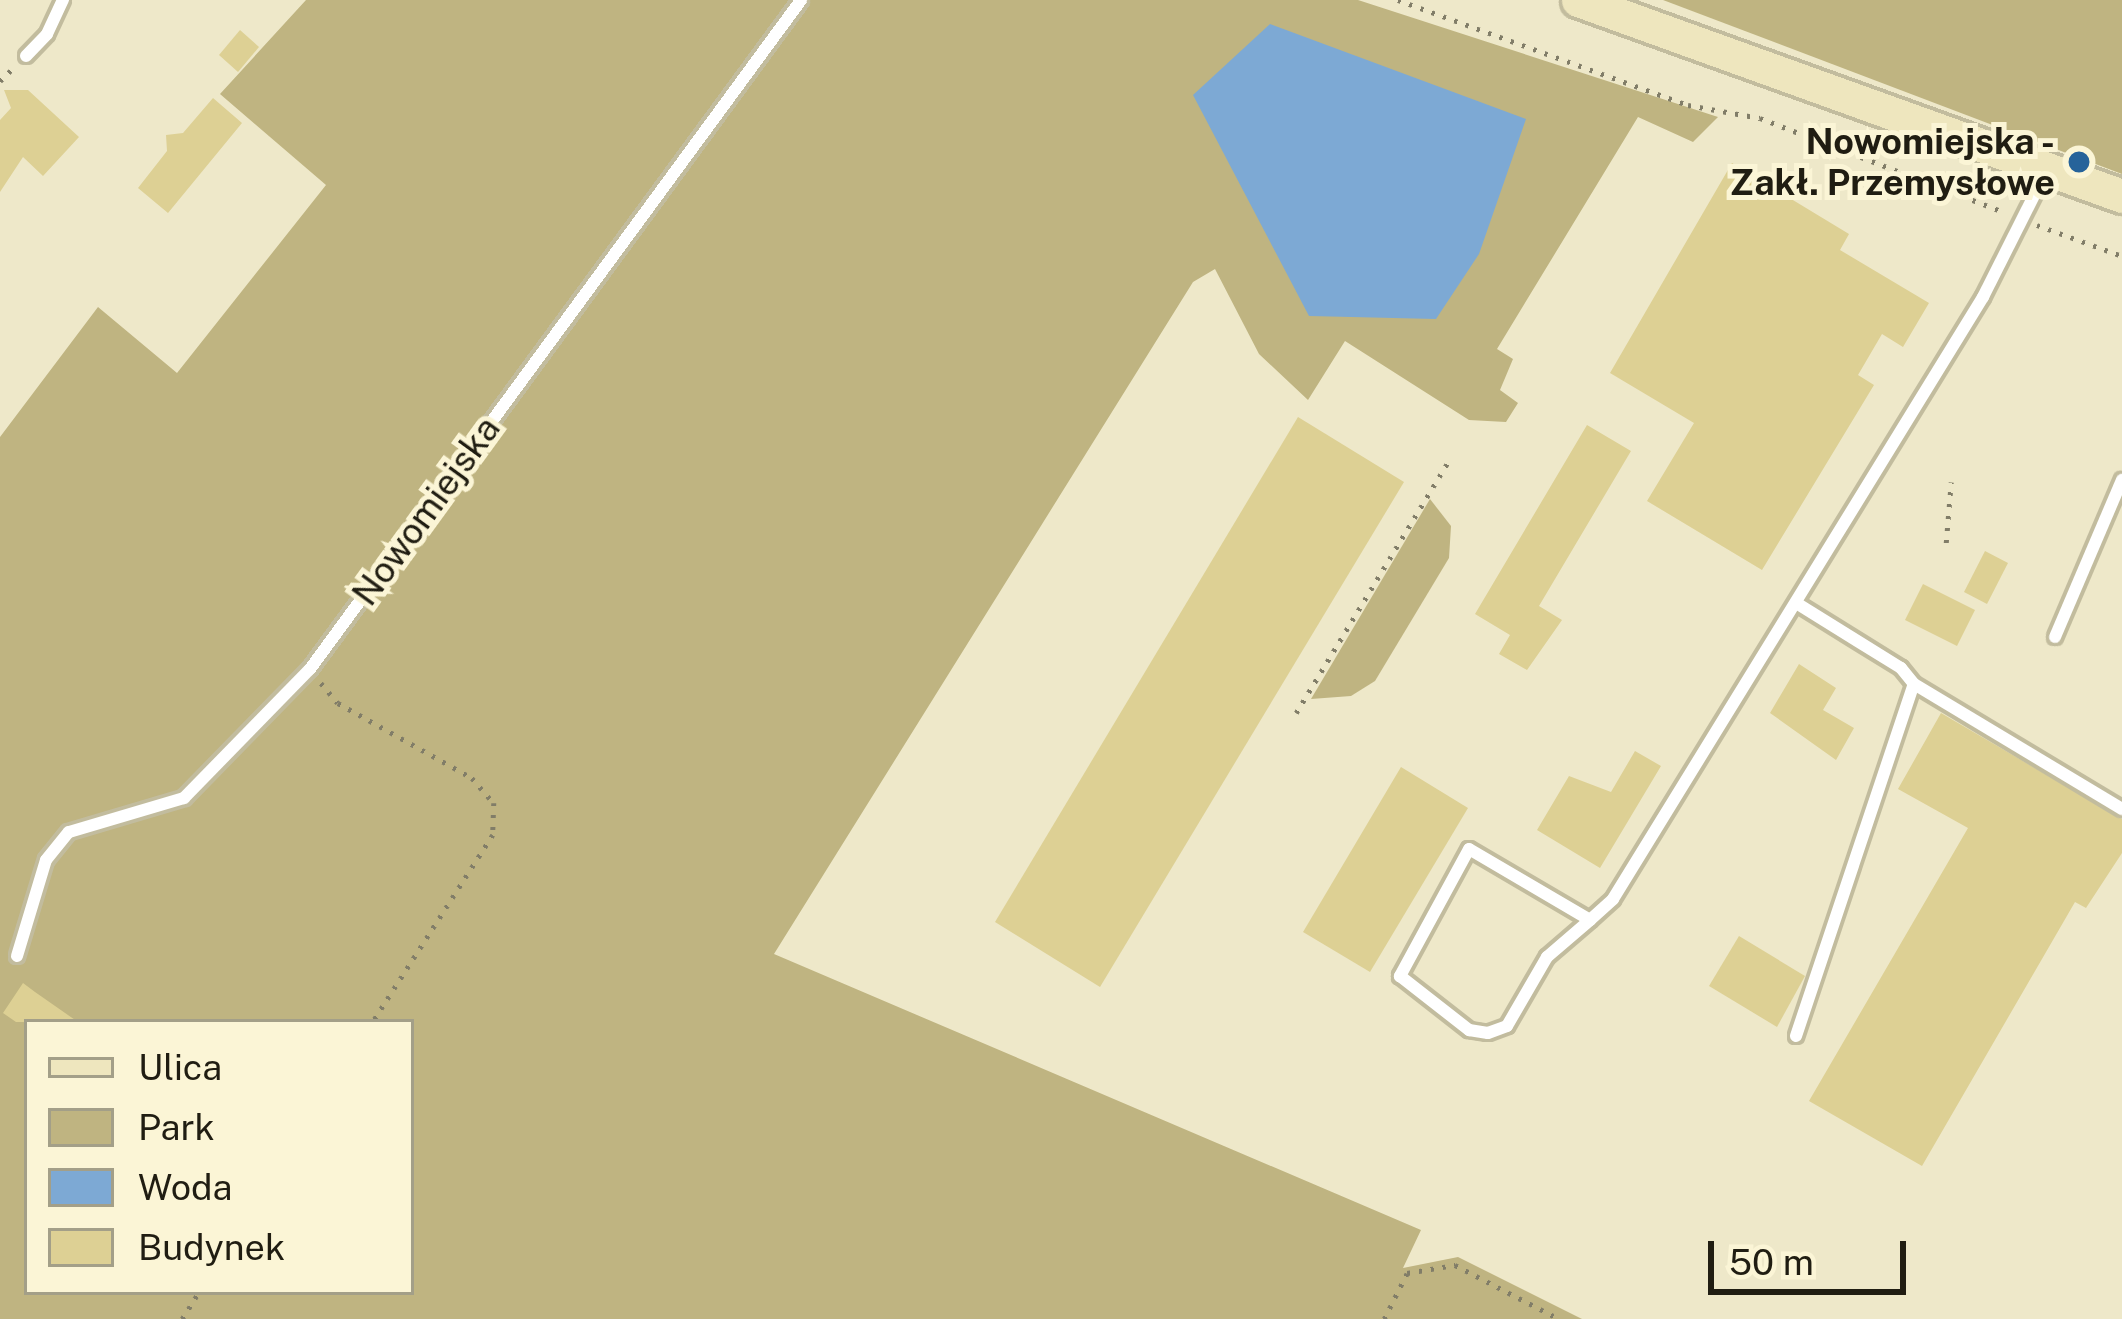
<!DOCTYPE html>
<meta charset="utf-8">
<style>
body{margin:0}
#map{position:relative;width:2122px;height:1319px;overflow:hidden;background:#eee8c9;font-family:"Public Sans",sans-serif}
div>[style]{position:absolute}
.green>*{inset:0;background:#bfb481}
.water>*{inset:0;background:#7da9d4}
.building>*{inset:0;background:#ddd094}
.path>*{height:4.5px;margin-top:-2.25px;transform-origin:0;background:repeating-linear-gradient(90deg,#817d68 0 3px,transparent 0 12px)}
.roads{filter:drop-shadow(3px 0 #c2bc9e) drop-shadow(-3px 0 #c2bc9e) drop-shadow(0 3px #c2bc9e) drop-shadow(0 -3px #c2bc9e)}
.lane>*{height:12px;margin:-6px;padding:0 6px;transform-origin:6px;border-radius:6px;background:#fff}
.secondary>*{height:33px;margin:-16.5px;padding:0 16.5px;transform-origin:16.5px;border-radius:16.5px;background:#eee6be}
.dots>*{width:33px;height:33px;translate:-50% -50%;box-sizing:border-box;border:6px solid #fbf5d6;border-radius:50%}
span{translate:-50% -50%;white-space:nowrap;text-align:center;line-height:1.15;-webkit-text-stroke:10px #fbf5d6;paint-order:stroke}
.poi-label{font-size:36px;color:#201d12;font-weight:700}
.right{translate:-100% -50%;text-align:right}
.street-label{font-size:36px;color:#201d12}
.legend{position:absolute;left:24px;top:1019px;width:390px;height:276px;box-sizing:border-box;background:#fbf5d6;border:3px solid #a39f88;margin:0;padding:15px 21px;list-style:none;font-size:36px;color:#201d12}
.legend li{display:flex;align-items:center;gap:24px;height:60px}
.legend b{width:60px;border:3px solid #a39f88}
.scale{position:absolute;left:1708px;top:1241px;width:198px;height:54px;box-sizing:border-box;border:6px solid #201d12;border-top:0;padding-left:15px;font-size:36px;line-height:42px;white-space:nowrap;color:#201d12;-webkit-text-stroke:9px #fbf5d6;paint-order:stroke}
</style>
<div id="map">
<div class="green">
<i style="clip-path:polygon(evenodd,306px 0,1358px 0,1718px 117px,1693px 142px,1638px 117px,1497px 349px,1513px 359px,1500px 390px,1518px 403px,1506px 422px,1469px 420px,1345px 341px,1308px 400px,1259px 354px,1215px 269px,1193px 282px,774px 954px,1421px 1230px,1403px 1268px,1458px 1257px,1582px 1319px,0 1319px,0 437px,98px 307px,177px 373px,326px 185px,220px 94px,306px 0,27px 1022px,411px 1022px,411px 1292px,27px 1292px,27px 1022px)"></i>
<i style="clip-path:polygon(1663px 0,2122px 0,2122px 174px)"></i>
<i style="clip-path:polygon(1430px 499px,1451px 526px,1449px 558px,1375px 681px,1351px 696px,1311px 699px)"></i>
</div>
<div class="water">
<i style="clip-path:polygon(1270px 24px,1526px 119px,1479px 254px,1436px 319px,1309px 316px,1193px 95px)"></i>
</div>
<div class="building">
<i style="clip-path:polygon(240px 30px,259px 47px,238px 72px,219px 55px)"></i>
<i style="clip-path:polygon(4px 90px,28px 90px,79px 137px,43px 176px,23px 157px,0 192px,0 120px,11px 108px)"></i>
<i style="clip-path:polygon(213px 98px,242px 123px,168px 213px,138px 188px,167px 151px,166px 135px,183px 133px)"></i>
<i style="clip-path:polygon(1732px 163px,1849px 234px,1840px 250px,1929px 303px,1903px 347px,1882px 334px,1858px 375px,1874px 385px,1762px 570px,1647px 501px,1694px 423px,1610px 373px)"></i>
<i style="clip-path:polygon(1298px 417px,1404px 482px,1100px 987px,995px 922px)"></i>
<i style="clip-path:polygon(1587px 425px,1631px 451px,1539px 606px,1562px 620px,1527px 670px,1499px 654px,1510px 635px,1475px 614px)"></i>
<i style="clip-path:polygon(1985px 551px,2008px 563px,1987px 604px,1964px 592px)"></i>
<i style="clip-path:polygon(1923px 584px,1975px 610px,1957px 646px,1905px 620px)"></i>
<i style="clip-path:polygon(1799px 664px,1836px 688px,1823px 710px,1854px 728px,1836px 760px,1770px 713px)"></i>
<i style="clip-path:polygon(1941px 713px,2122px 819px,2122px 853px,2086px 908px,2075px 902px,1922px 1166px,1809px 1101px,1968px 828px,1898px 789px)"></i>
<i style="clip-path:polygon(1635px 751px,1661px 766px,1600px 868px,1537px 830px,1569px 776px,1611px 792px)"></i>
<i style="clip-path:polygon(1401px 767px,1468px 808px,1370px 972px,1303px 932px)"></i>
<i style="clip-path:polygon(1739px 936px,1805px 976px,1777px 1027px,1709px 986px)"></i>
<i style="clip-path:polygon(23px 983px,35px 992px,78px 1022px,16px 1022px,3px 1013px)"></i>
</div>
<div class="path">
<i style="left:1398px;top:0;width:308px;rotate:19.9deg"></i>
<i style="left:1688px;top:105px;width:73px;rotate:10.2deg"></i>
<i style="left:1760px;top:118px;width:261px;rotate:21.1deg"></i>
<i style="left:0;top:81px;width:18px;rotate:-45deg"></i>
<i style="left:2037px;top:225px;width:90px;rotate:20deg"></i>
<i style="left:1946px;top:543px;width:61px;rotate:-85.3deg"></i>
<i style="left:321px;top:683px;width:26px;rotate:50deg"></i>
<i style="left:338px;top:703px;width:154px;rotate:29.2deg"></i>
<i style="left:472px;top:778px;width:33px;rotate:49deg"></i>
<i style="left:494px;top:803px;width:32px;rotate:92deg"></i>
<i style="left:493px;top:835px;width:222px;rotate:122.7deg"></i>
<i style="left:1296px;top:713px;width:293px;rotate:-58.8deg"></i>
<i style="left:182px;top:1319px;width:32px;rotate:-58deg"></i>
<i style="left:1384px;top:1319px;width:51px;rotate:-63.4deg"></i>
<i style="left:1407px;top:1273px;width:49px;rotate:-9.5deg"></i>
<i style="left:1455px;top:1265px;width:117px;rotate:27.4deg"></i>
</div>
<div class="roads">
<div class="lane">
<i style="left:26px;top:56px;width:30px;rotate:-46deg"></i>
<i style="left:47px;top:34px;width:38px;rotate:-65deg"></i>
<i style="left:2055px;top:637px;width:171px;rotate:-66.9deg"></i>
<i style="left:1914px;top:684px;width:243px;rotate:31deg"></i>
<i style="left:1590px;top:920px;width:140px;rotate:-149.6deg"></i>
<i style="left:1469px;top:849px;width:145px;rotate:118.5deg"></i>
<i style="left:1400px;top:976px;width:88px;rotate:38deg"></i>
<i style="left:1469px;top:1030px;width:19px;rotate:9deg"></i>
<i style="left:1488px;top:1033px;width:20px;rotate:-20deg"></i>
<i style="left:1507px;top:1026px;width:80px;rotate:-59.9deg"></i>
<i style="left:1547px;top:957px;width:57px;rotate:-40.7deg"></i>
<i style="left:1590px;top:920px;width:31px;rotate:-42deg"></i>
<i style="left:1613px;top:899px;width:707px;rotate:-58.42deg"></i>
<i style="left:1983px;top:297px;width:142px;rotate:-63.3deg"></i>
<i style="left:17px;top:956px;width:100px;rotate:-73.2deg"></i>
<i style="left:46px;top:860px;width:36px;rotate:-51deg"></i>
<i style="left:69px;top:832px;width:120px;rotate:-16.5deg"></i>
<i style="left:184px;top:798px;width:180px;rotate:-45.7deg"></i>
<i style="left:310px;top:669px;width:830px;rotate:-53.72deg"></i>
<i style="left:1796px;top:1036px;width:371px;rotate:-71.5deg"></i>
<i style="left:1914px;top:684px;width:21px;rotate:-129deg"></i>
<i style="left:1901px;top:668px;width:123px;rotate:-148.2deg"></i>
</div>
<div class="secondary">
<i style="left:1578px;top:0;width:578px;rotate:19.81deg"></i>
</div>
</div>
<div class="dots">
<i style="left:2079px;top:162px;background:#26639a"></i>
</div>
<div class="poi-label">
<span class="right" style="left:2055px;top:162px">Nowomiejska -<br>Zakł. Przemysłowe</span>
</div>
<div class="street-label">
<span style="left:426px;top:511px;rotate:-54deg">Nowomiejska</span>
</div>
<ul class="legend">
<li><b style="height:15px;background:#eee6be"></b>Ulica</li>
<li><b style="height:33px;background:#bfb481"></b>Park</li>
<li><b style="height:33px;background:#7da9d4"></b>Woda</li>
<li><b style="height:33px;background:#ddd094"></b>Budynek</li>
</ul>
<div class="scale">50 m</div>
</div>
